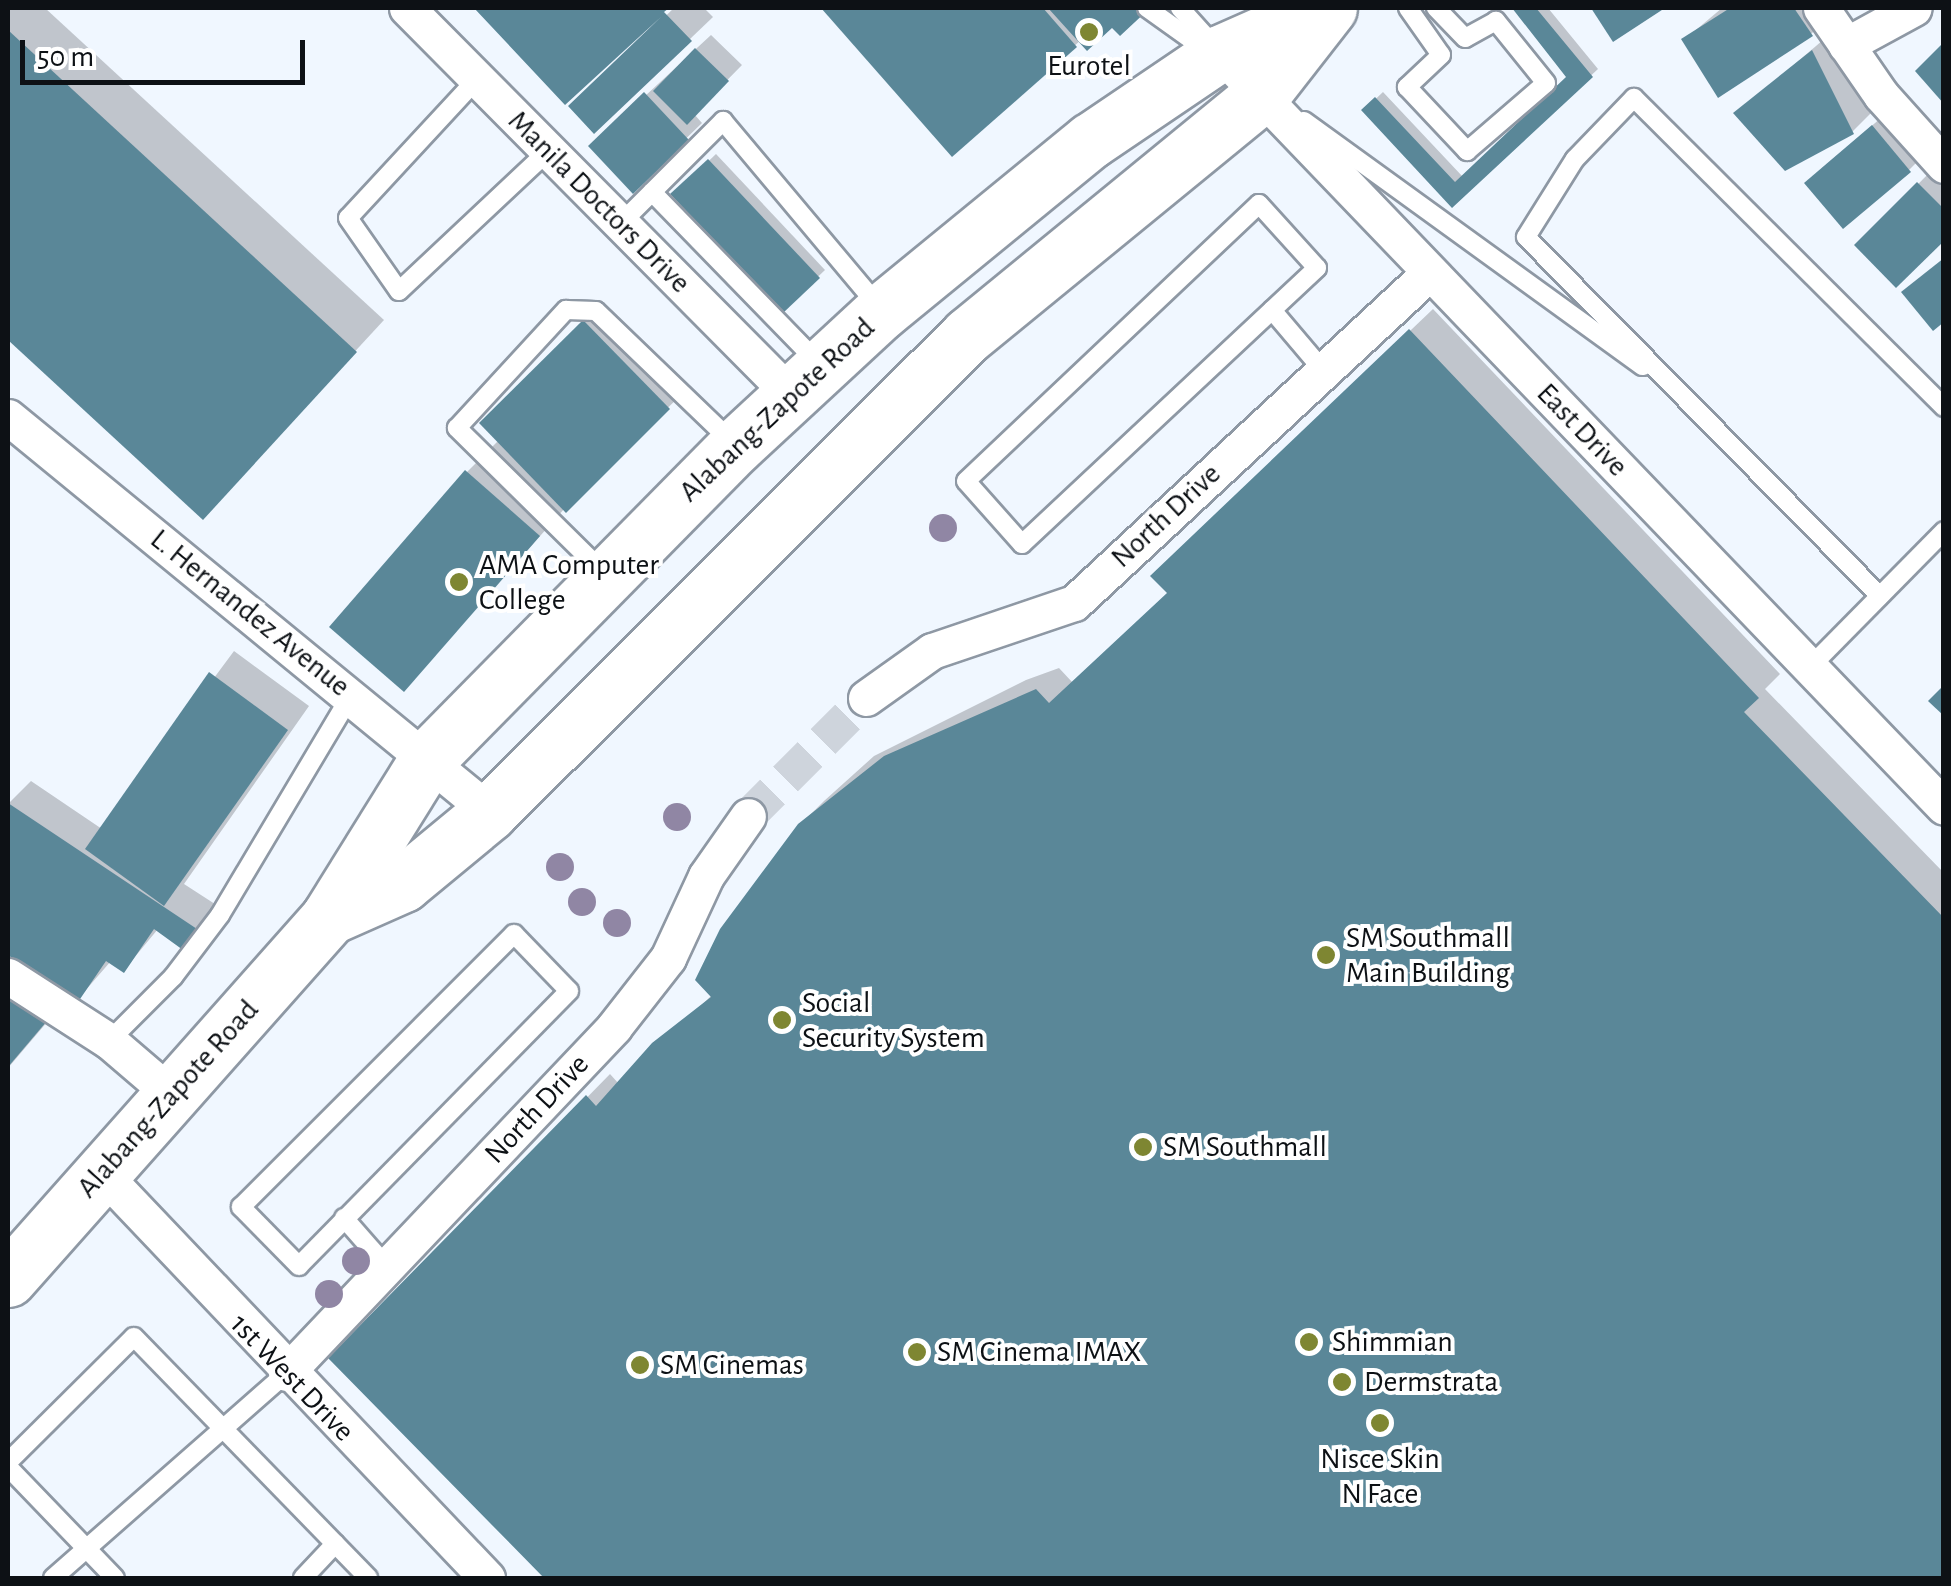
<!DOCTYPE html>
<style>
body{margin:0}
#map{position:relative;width:1951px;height:1586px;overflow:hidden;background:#f0f7ff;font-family:"Alegreya Sans",sans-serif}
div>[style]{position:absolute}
.shadow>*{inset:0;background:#0003}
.building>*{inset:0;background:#5a8798}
.street-tunnel>*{height:35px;margin-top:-17.5px;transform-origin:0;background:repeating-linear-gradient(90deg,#ced4dc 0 35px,transparent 0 53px)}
.roads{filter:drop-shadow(2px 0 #8e98a4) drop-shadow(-2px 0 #8e98a4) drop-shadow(0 2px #8e98a4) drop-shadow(0 -2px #8e98a4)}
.lane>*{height:18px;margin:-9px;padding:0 9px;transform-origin:9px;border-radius:9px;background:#fff}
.street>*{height:35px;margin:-17.5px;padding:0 17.5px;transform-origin:17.5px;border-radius:17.5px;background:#fff}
.highway>*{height:55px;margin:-27.5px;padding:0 27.5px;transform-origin:27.5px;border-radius:27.5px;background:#fff}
.trees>*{width:28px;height:28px;margin:-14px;border-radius:50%;background:#9086a4}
.dots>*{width:28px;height:28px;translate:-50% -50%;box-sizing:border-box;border:5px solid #fff;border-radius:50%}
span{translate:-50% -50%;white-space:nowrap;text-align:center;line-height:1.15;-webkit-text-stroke:8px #fff;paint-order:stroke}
.poi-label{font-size:30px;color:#0d1115}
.left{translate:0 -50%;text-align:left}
.street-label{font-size:30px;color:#0d1115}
.frame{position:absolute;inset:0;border:10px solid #0d1115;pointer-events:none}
.scale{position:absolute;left:20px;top:40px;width:285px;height:45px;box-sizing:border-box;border:5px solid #0d1115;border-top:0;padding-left:12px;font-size:30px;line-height:35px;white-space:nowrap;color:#0d1115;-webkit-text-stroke:8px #fff;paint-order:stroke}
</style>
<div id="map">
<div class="shadow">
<i style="clip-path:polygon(8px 8px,45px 8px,384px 320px,202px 517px,8px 337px)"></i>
<i style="clip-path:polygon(478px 8px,666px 8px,565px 102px)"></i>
<i style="clip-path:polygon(674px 8px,704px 8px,713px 17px,690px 39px,594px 84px)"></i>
<i style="clip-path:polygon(825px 8px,1147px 8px,1081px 40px,952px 154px)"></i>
<i style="clip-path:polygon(1515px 8px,1548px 8px,1598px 69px,1452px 205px,1364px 110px,1383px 92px,1463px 177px,1569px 77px)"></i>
<i style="clip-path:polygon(1722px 8px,1831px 8px,1834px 12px,1811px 34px,1684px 40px)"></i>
<i style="clip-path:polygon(1836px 29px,1875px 109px,1852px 132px,1737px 113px)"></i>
<i style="clip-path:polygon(711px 35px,742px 65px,694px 114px,702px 123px,633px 190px,591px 146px)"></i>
<i style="clip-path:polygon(1888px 112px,1924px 155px,1909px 170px,1822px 168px)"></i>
<i style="clip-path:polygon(716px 154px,825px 270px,783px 310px,674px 194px)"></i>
<i style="clip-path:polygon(1933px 169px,1944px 179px,1944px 237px,1858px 245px)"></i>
<i style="clip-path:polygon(599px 307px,683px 393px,565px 508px,404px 689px,467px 472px,499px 440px,482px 424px)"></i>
<i style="clip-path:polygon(1433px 309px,1780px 674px,1765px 689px,1944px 873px,1944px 1578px,546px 1578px,332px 1358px,610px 1074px,619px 1084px,712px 995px,800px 825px,824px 801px,874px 756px,1026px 680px,1059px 668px,1073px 683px,1169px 592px,1176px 554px)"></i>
<i style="clip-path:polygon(234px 651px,309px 706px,184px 884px,218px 906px,182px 946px,158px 929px,124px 970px,111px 961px,78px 999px,71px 994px,8px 1068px,8px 804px,31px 781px,102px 829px)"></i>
</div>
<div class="building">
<i style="clip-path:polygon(474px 8px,669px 8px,664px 12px,692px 41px,594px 134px,568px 106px,662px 16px,565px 105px)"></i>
<i style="clip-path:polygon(821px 8px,1043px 8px,1077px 47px,952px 157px)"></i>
<i style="clip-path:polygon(1048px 8px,1150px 8px,1120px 36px,1112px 28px,1087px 51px)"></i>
<i style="clip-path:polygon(1512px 8px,1536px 8px,1593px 77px,1452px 208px,1361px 110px,1375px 97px,1455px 182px,1566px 77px)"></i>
<i style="clip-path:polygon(1591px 8px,1665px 8px,1613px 42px)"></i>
<i style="clip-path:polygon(1730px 8px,1794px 8px,1813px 36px,1718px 98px,1681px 39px)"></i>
<i style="clip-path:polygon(8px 30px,357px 352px,203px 520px,8px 340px)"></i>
<i style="clip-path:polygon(1944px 42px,1944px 104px,1915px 71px)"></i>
<i style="clip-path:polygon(695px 48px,729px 81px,687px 125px,653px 91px)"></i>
<i style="clip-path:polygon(1812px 50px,1854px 134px,1785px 171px,1733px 113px)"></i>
<i style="clip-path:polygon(644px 92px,689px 140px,633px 194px,588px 146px)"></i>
<i style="clip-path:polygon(1872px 125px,1911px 172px,1843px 229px,1804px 183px)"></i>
<i style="clip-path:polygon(708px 159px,820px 278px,783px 313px,670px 194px)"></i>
<i style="clip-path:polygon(1917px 182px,1944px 209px,1944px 241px,1896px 288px,1854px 245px)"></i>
<i style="clip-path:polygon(1944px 258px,1944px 322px,1933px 331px,1901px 292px)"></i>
<i style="clip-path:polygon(583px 320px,670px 409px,566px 513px,479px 423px)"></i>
<i style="clip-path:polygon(1409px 329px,1759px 698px,1744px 712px,1944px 918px,1944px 1578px,544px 1578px,328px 1358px,586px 1095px,596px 1106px,652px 1043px,711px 997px,695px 980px,720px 929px,798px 824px,884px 756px,1036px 689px,1049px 703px,1167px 593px,1150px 576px)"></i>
<i style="clip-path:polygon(465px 470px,540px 536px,404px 692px,329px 627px)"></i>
<i style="clip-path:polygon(209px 672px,288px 730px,164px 906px,85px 849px)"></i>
<i style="clip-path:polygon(1944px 685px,1944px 716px,1928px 701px)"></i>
<i style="clip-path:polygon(8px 803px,197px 929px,183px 950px,154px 929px,124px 973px,106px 961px,78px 1002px,8px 955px)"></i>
<i style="clip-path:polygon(8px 996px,47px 1021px,8px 1067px)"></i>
</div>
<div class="street-tunnel">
<i style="left:748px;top:816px;width:167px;rotate:-45deg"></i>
</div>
<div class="roads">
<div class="lane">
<i style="left:1147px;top:8px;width:77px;rotate:35.5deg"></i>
<i style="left:1180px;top:8px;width:54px;rotate:48deg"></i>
<i style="left:1408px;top:8px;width:57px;rotate:54.9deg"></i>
<i style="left:1441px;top:55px;width:47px;rotate:136.7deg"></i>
<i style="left:1407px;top:87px;width:88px;rotate:46.8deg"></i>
<i style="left:1467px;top:151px;width:104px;rotate:-40.7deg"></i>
<i style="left:1546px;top:83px;width:80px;rotate:-128.9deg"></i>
<i style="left:1496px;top:21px;width:35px;rotate:151deg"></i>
<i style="left:1465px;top:38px;width:42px;rotate:-134deg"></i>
<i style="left:476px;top:80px;width:188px;rotate:132.8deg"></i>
<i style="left:348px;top:218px;width:89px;rotate:55.1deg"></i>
<i style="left:399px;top:291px;width:204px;rotate:-43.2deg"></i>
<i style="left:1304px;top:121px;width:418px;rotate:35.9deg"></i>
<i style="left:652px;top:192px;width:240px;rotate:45.8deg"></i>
<i style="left:1259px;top:204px;width:86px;rotate:47.8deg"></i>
<i style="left:1317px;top:268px;width:404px;rotate:136.9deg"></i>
<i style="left:1022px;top:544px;width:84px;rotate:-131.6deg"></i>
<i style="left:966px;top:481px;width:403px;rotate:-43.4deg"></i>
<i style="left:620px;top:224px;width:146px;rotate:-45deg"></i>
<i style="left:723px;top:121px;width:243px;rotate:50deg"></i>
<i style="left:1272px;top:310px;width:77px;rotate:49.7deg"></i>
<i style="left:602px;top:571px;width:204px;rotate:-135.4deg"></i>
<i style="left:457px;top:428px;width:161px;rotate:-47.3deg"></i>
<i style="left:566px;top:310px;width:30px;rotate:2deg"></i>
<i style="left:596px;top:311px;width:189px;rotate:43.9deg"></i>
<i style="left:1880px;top:596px;width:504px;rotate:-134.6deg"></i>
<i style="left:1526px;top:237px;width:92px;rotate:-57.9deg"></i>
<i style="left:1575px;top:159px;width:85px;rotate:-46deg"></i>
<i style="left:1634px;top:98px;width:438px;rotate:44.9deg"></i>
<i style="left:1808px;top:669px;width:194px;rotate:-45.4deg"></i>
<i style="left:514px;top:934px;width:79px;rotate:46deg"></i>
<i style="left:569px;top:991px;width:385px;rotate:134.5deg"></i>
<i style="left:299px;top:1266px;width:83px;rotate:-134.5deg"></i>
<i style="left:241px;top:1207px;width:386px;rotate:-45deg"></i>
<i style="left:109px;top:1041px;width:91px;rotate:-45deg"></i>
<i style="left:173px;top:977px;width:78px;rotate:-52.8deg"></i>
<i style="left:220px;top:915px;width:256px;rotate:-59.2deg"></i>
<i style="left:344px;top:1218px;width:67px;rotate:48.7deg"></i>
<i style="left:8px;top:1462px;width:177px;rotate:-44.8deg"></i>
<i style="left:134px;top:1337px;width:336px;rotate:45.8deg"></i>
<i style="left:8px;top:1467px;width:154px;rotate:46.1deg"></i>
<i style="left:53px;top:1578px;width:310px;rotate:-41.3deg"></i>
<i style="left:303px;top:1578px;width:47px;rotate:-46.7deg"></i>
</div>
<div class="street">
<i style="left:407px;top:8px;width:545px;rotate:45.22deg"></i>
<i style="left:1821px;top:8px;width:106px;rotate:55.4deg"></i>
<i style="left:1881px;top:95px;width:94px;rotate:48deg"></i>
<i style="left:1846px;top:45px;width:77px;rotate:-28.6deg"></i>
<i style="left:1220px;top:53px;width:1045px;rotate:46.16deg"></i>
<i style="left:8px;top:417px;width:623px;rotate:39.33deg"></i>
<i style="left:866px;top:698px;width:81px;rotate:-35.5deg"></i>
<i style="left:932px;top:651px;width:150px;rotate:-18.7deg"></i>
<i style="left:1074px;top:603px;width:485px;rotate:-42.9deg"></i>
<i style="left:8px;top:976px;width:120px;rotate:32.8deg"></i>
<i style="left:109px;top:1041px;width:83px;rotate:40.6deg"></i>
<i style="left:102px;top:1173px;width:559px;rotate:46.45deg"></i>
<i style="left:286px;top:1373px;width:477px;rotate:-46.5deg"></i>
<i style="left:614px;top:1027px;width:88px;rotate:-52deg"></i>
<i style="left:668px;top:958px;width:90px;rotate:-65.1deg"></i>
<i style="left:706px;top:876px;width:73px;rotate:-55deg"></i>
</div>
<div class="highway">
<i style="left:329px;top:917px;width:81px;rotate:-24deg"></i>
<i style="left:403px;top:884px;width:113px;rotate:-39.6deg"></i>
<i style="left:490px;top:812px;width:675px;rotate:-44.94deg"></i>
<i style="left:968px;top:335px;width:380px;rotate:-39.3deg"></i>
<i style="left:1262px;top:94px;width:109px;rotate:-52.1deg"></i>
<i style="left:8px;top:1279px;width:484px;rotate:-48.4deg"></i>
<i style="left:329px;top:917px;width:187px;rotate:-58.1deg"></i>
<i style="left:428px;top:758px;width:438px;rotate:-45.4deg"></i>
<i style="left:736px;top:446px;width:199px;rotate:-42.8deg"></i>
<i style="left:882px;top:311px;width:269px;rotate:-39.3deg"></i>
<i style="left:1090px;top:141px;width:157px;rotate:-34.1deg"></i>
<i style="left:1220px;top:53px;width:111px;rotate:-23.8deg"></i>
</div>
</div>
<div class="trees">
<i style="left:943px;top:528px"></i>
<i style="left:677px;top:817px"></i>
<i style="left:560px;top:867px"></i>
<i style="left:582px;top:902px"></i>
<i style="left:617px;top:923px"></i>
<i style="left:356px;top:1261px"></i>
<i style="left:329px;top:1294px"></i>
</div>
<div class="dots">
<i style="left:1089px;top:32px;background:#7e8632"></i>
<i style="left:459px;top:582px;background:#7e8632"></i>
<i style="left:1326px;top:955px;background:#7e8632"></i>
<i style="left:782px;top:1020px;background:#7e8632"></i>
<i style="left:1143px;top:1147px;background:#7e8632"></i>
<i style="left:1309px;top:1342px;background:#7e8632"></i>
<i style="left:917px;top:1352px;background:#7e8632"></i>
<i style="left:640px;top:1365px;background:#7e8632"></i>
<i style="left:1342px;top:1382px;background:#7e8632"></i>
<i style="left:1380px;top:1423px;background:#7e8632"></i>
</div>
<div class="poi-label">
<span style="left:1089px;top:66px">Eurotel</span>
<span class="left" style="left:479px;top:582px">AMA Computer<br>College</span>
<span class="left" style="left:1346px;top:955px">SM Southmall<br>Main Building</span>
<span class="left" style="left:802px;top:1020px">Social<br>Security System</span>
<span class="left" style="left:1163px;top:1147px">SM Southmall</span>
<span class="left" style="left:1332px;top:1342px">Shimmian</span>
<span class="left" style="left:937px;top:1352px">SM Cinema IMAX</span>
<span class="left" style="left:660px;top:1365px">SM Cinemas</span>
<span class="left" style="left:1364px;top:1382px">Dermstrata</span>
<span style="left:1380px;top:1476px">Nisce Skin<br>N Face</span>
</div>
<div class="street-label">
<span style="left:599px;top:202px;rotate:45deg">Manila Doctors Drive</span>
<span style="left:777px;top:410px;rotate:-43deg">Alabang-Zapote Road</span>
<span style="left:1582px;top:430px;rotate:46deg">East Drive</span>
<span style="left:1166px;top:516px;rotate:-43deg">North Drive</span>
<span style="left:250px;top:613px;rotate:39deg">L. Hernandez Avenue</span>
<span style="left:168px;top:1099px;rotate:-48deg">Alabang-Zapote Road</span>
<span style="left:537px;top:1109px;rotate:-47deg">North Drive</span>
<span style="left:292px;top:1378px;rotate:46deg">1st West Drive</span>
</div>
<div class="frame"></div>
<div class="scale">50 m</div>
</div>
